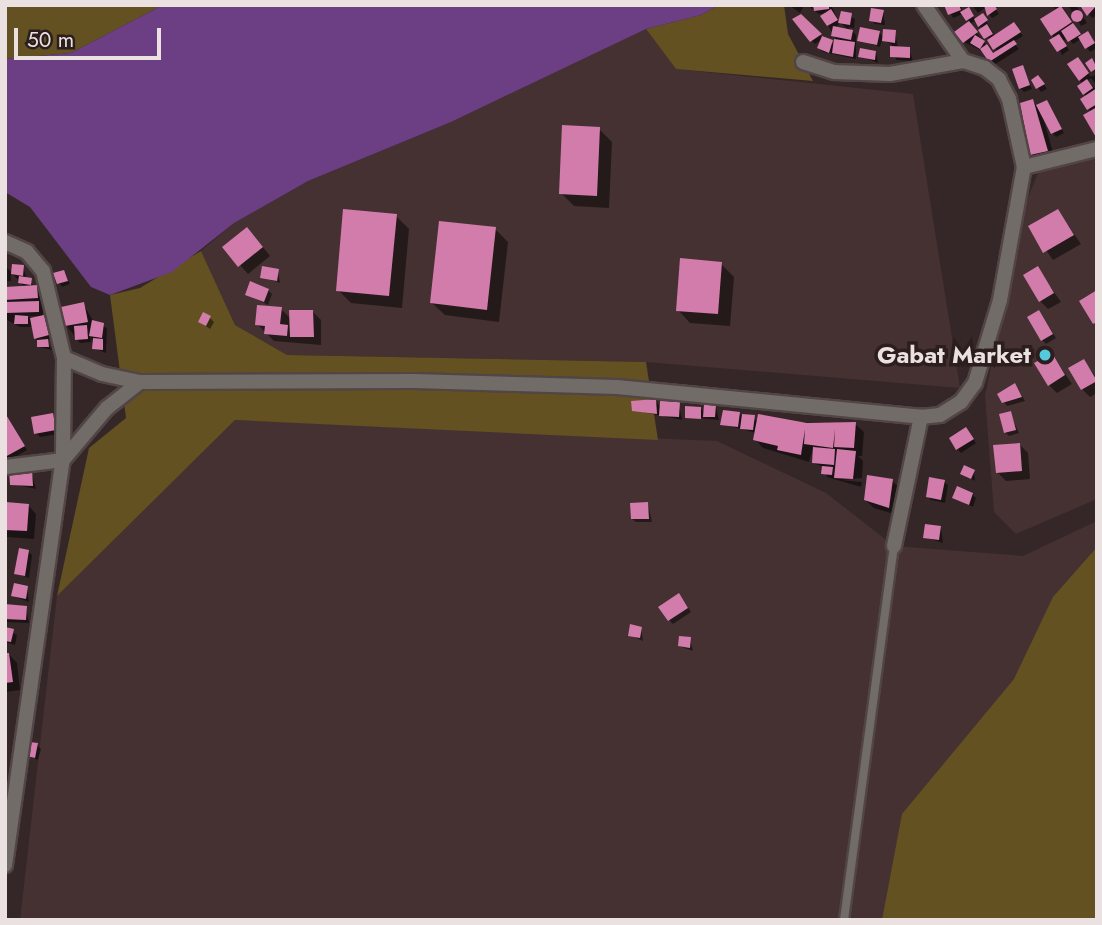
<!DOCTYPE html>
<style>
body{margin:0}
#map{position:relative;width:1102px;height:925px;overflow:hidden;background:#352727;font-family:Jost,sans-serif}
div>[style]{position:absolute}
.built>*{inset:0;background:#453131}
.green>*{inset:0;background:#635121}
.water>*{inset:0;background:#6c3e84}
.shadow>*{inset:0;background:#0007}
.building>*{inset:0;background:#d27cab}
.round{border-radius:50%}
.roads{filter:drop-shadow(2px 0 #524545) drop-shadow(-2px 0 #524545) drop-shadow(0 2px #524545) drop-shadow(0 -2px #524545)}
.service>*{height:8px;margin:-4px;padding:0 4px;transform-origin:4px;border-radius:4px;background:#726c68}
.minor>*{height:14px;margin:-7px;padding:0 7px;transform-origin:7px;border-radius:7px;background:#726c68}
.dots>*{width:19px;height:19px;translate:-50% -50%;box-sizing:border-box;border:4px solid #2b1e1d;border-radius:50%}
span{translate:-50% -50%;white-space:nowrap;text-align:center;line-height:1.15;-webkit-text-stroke:7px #2b1e1d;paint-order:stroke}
.poi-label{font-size:24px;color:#ebe1e1;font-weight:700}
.right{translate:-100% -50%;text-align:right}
.frame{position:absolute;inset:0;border:7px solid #ebe1e1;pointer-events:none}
.scale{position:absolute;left:14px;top:28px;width:147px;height:32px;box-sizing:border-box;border:4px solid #ebe1e1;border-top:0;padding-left:9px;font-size:21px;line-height:24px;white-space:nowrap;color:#ebe1e1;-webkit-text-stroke:5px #2b1e1d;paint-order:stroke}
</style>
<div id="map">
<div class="built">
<i style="clip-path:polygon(646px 29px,676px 69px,913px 94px,960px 388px,646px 362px,287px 355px,235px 325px,201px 251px,234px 223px,308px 181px,451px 122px)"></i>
<i style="clip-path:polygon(1097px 150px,1097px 499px,1016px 534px,994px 512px,985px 396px,1024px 207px,1038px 173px)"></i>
<i style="clip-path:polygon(235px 420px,717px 441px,826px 493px,894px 546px,1023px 556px,1097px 521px,1097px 920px,20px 920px,57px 596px)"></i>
</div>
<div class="green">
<i style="clip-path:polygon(5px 5px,163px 5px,71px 53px,5px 59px)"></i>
<i style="clip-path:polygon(719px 5px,784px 5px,788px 34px,813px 81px,676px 69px,646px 29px,701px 15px)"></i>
<i style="clip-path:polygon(201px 251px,235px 325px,287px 355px,646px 362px,658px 440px,235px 420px,57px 596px,89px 448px,126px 418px,110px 295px,140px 288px)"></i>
<i style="clip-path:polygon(1097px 547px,1097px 920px,882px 920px,902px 814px,1014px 679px,1053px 597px)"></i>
</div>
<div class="water">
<i style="clip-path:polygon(163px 5px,719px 5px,701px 15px,646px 29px,451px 122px,308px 181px,234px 223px,172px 272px,110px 295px,91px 287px,30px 207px,5px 192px,5px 59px,71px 53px)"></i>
</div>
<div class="shadow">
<i style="clip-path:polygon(789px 5px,804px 5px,804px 6px,800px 13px)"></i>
<i style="clip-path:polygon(evenodd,807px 5px,831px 5px,840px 24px,842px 13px,855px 19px,854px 28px,848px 27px,856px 35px,856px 59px,823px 52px,819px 48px,822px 39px,815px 44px,811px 40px,801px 16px,825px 40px,835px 45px,836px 39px,828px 25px,829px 13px,819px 14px,807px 5px,841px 23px,848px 30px,834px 28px,841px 23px)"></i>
<i style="clip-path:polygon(evenodd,946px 5px,960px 5px,963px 13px,969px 9px,976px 20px,983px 15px,995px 36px,1014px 24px,1023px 36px,1013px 42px,1019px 49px,994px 65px,984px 52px,964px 42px,957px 32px,970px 23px,963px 14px,953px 18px,946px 5px,976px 20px,998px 52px,994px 55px,970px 24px,976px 20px)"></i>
<i style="clip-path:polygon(972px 5px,993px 5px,999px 14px,992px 18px,985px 8px,978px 13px)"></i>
<i style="clip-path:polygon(1052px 5px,1061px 5px,1082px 37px,1092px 37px,1097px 48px,1090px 52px,1081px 39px,1073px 44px,1068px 38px,1063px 41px,1069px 50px,1062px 55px,1052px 34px,1057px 11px)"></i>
<i style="clip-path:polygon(1068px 5px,1076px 5px,1087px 23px,1081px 26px)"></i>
<i style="clip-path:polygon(1096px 5px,1097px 15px,1092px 18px,1084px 7px)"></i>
<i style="clip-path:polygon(883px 11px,885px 25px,875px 24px,871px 20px)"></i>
<i style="clip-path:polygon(879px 32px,884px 38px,895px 32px,898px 48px,909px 49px,913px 61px,896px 60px,892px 45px,882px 39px,880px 47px,859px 40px)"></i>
<i style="clip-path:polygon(876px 52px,878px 63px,860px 56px)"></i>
<i style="clip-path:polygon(1092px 60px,1097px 65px,1097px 86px,1091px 78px,1087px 81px,1097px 90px,1097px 135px,1080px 79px,1081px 63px,1091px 77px,1095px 75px)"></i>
<i style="clip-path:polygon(1022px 67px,1032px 89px,1024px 92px,1020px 88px)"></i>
<i style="clip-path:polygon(1033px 80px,1042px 81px,1047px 89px,1041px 92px)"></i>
<i style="clip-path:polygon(1032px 101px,1037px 106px,1047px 102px,1064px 133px,1056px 137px,1044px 121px,1055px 159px,1040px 163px,1031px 154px)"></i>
<i style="clip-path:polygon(599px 129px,612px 142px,609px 208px,574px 206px,561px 193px)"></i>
<i style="clip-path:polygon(1058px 211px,1081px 244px,1053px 260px,1030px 227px)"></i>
<i style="clip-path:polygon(396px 216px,409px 229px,402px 308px,351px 303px,338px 290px)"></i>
<i style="clip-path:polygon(495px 229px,508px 242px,499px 322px,445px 315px,432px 303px)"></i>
<i style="clip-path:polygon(255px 237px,270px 256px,248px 274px,225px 248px)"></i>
<i style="clip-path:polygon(721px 264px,734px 277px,730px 326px,690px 323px,678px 310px)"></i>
<i style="clip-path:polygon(23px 267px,27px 279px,44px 295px,45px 306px,42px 316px,25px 316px,47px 320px,51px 338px,46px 340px,52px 350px,39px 347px,33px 327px,20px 327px,5px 319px,5px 289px,25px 288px,11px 272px,11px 281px,5px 281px,5px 268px,7px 268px,13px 273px)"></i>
<i style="clip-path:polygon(1037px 268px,1061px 302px,1048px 309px,1040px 301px)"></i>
<i style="clip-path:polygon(278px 271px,280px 283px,262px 277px)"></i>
<i style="clip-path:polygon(64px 272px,70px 284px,62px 287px,59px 283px)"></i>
<i style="clip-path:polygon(268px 290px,272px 294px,268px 305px,247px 294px)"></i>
<i style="clip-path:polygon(83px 304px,94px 322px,107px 328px,106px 353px,94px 348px,90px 334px,91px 342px,80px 343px,66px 325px)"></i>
<i style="clip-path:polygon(281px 309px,291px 319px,313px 312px,321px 320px,321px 345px,274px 341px,257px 324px)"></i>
<i style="clip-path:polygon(1039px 312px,1056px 338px,1046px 344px,1042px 340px)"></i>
<i style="clip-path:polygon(210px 318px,214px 322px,210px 329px,200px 322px)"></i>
<i style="clip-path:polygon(1052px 355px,1072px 384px,1057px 393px,1049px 385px)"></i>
<i style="clip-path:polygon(1084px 361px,1097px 378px,1097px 393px,1090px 397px,1082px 389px)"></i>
<i style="clip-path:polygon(1018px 389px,1025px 401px,1007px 406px,1004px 402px)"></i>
<i style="clip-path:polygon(655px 401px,661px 407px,679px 404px,682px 420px,633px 410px)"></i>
<i style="clip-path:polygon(716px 407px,719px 420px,686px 417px,701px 409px,705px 413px)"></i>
<i style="clip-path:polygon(1010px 413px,1019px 433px,1009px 436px,1005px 432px)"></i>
<i style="clip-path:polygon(739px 414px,758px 421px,855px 424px,864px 432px,862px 456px,858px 456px,863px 461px,862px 478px,842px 480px,862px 482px,861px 487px,827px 477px,824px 467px,813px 463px,815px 442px,809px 462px,763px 448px,755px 439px,756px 433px,722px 424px)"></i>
<i style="clip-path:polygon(52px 415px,59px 434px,40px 437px,36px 433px)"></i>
<i style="clip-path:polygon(5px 417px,27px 450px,5px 463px,9px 444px)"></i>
<i style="clip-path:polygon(970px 433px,976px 443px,961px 453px,957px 449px)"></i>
<i style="clip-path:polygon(1019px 444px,1028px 453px,1030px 479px,1006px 481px,998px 473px)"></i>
<i style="clip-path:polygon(31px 471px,36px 489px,12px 484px)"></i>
<i style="clip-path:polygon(974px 471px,975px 481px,962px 474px)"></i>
<i style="clip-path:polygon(892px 481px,901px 489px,897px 515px,874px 508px,865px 500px)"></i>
<i style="clip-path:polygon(944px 482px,948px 485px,945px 503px,931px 500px,928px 496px)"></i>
<i style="clip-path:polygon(972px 494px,976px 498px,973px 507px,954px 498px)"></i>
<i style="clip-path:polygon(648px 504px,652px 522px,636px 522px,632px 519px)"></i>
<i style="clip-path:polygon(28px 505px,36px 514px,34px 539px,7px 537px,5px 517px)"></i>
<i style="clip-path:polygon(941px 528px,943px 543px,924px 537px)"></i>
<i style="clip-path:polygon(29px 552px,32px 555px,29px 578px,16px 573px)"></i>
<i style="clip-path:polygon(27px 588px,29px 602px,13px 596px)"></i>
<i style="clip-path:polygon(682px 599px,691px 612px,673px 624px,669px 620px)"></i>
<i style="clip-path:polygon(5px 606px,26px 608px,29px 623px,5px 622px)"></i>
<i style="clip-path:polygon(641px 628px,643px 641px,630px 635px)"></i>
<i style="clip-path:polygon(5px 629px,17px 635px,15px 645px,5px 642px)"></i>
<i style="clip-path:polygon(690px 639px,693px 651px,679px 646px)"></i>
<i style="clip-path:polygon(9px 654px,17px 663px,20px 690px,5px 692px)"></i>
<i style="clip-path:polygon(37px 745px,41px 749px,38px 760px,29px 756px)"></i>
</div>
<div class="building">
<i style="clip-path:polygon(813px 5px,829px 5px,829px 9px,814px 11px)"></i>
<i style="clip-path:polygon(944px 5px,959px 5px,961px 10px,948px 15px)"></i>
<i style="clip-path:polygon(984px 5px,994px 5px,997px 9px,987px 16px)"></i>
<i style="clip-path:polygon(1097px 5px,1087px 16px,1081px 7px,1084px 5px)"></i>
<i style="clip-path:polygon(1061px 6px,1072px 22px,1051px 36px,1040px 19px)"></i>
<i style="clip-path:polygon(969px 7px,974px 16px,966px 21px,960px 12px)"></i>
<i style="clip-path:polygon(871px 8px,884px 10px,881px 23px,869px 21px)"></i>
<i style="clip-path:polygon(831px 9px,838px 20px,827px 26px,820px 16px)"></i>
<i class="round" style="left:1071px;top:10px;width:12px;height:12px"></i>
<i style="clip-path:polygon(841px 11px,852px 13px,850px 25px,838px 23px)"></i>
<i style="clip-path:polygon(983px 13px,988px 20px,978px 27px,974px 19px)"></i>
<i style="clip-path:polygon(801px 14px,822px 34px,810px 42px,792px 19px)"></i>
<i style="clip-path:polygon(969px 21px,978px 32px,963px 43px,954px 32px)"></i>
<i style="clip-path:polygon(1014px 22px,1021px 32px,993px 50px,987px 40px)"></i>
<i style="clip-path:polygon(1073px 23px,1081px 34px,1068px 42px,1061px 31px)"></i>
<i style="clip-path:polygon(987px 24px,993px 34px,984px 39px,978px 30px)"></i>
<i style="clip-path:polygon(833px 26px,853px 30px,851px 40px,831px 36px)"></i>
<i style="clip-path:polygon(860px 27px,880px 31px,877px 45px,857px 41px)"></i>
<i style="clip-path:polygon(883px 29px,896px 30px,895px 43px,882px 41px)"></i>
<i style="clip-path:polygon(1088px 31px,1095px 43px,1085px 49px,1078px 37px)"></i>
<i style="clip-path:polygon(1059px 34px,1067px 46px,1057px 52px,1049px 40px)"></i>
<i style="clip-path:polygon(975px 35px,985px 41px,980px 49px,970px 43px)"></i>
<i style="clip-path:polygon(822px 36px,833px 40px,829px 53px,817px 48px)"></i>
<i style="clip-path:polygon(834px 39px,855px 42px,853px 57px,832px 53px)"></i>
<i style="clip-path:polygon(1014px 40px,1017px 44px,989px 62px,980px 49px,987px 44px,993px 53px)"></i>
<i style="clip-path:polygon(890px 46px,910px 47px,910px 58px,890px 57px)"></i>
<i style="clip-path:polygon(860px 48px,876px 51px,875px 60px,858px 57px)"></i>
<i style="clip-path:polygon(1078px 57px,1089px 73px,1079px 81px,1067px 64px)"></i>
<i style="clip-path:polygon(1092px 58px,1097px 68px,1091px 72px,1085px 63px)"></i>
<i style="clip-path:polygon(1023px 65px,1030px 85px,1019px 89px,1012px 69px)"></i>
<i style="clip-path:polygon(1038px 75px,1045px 84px,1036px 89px,1031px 80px)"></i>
<i style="clip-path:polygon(1087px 79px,1093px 88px,1083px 95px,1077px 86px)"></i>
<i style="clip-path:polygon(1097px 88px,1097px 104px,1087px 110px,1080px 99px)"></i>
<i style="clip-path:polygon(1033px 99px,1048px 151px,1030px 155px,1020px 103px)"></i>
<i style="clip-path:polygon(1047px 100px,1062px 129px,1051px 134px,1036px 105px)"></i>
<i style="clip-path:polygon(1097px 107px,1097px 139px,1083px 115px)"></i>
<i style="clip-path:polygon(562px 125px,600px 127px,597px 196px,559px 194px)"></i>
<i style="clip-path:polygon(343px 209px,397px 214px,389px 296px,336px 291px)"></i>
<i style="clip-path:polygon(1058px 209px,1074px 235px,1043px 253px,1028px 226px)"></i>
<i style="clip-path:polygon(439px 221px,496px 227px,487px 310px,430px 303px)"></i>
<i style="clip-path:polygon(247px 227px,263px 247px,238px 267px,222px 247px)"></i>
<i style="clip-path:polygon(680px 258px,722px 262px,718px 314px,676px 311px)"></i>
<i style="clip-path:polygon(12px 264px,24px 265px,23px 276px,11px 274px)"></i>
<i style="clip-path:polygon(262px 266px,279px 269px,277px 281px,260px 278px)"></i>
<i style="clip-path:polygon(1038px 266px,1054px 293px,1039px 302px,1023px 275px)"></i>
<i style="clip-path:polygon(64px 270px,68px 281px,57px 284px,53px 273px)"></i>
<i style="clip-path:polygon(19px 276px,32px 278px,31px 285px,18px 283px)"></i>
<i style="clip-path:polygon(250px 281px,269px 289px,264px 302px,245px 295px)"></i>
<i style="clip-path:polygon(37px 285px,38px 298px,5px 300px,5px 287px)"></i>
<i style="clip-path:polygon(1097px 290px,1097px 322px,1093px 324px,1079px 301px)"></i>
<i style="clip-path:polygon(39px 301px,39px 312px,5px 313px,5px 302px)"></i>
<i style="clip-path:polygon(84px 302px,88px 322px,65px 326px,61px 307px)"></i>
<i style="clip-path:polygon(257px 305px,282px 307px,280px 324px,288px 325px,287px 336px,264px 334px,265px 326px,255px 325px)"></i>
<i style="clip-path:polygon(289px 310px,313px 310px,314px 337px,290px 337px)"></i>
<i style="clip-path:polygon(1039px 310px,1053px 334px,1041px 341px,1027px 317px)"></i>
<i style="clip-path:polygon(203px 312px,211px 316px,206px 326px,198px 322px)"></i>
<i style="clip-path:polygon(15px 315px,28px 316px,28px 324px,14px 324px)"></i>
<i style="clip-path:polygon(44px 315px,49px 335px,34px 339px,30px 318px)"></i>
<i style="clip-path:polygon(92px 320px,104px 323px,102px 338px,89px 336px)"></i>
<i style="clip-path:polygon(87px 325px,88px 339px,75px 340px,74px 326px)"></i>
<i style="clip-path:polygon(93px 338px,103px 339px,103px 350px,92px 349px)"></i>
<i style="clip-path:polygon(48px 339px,49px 347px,37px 347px,37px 340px)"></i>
<i style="clip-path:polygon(1052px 353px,1065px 375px,1048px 386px,1034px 363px)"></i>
<i style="clip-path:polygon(1084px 359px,1097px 381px,1081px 390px,1068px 368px)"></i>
<i style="clip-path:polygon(1015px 383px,1022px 397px,1002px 403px,997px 394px)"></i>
<i style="clip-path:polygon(656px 399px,657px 414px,632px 411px,631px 401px)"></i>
<i style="clip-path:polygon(660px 401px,680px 402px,679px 417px,659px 416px)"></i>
<i style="clip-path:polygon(704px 405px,716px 405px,715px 417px,703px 417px)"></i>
<i style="clip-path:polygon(685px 406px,701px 407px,701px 419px,685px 418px)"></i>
<i style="clip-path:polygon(723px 410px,740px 412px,738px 427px,720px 425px)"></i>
<i style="clip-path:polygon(1011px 411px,1016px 430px,1004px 433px,999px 414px)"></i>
<i style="clip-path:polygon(5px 413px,25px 446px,5px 457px,6px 443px)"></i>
<i style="clip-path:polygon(53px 413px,56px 430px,34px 434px,31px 417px)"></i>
<i style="clip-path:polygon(742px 414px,755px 415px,753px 430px,740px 429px)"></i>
<i style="clip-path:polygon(758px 414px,807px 423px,856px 422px,854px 448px,834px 447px,835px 429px,833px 448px,804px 444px,805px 429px,801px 455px,777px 450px,778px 446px,753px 440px)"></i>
<i style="clip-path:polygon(966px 427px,974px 439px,956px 450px,949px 438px)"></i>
<i style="clip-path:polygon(1020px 443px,1022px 471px,996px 473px,993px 445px)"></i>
<i style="clip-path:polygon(813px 447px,835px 449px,834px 465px,812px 463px)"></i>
<i style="clip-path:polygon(837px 449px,856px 451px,853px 479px,834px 478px)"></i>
<i style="clip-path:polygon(964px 465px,975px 470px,971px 479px,960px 474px)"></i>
<i style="clip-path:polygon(822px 466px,833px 467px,832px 475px,821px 474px)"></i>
<i style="clip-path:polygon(32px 469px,33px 486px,10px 485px,9px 470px)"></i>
<i style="clip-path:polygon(867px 475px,893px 479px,889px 508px,864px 500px)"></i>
<i style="clip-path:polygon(929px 477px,945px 480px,941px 500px,926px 497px)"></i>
<i style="clip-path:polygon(957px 486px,973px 493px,969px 505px,952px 498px)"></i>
<i style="clip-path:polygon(6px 502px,29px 504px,27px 531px,5px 530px)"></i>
<i style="clip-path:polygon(648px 502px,649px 519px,631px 519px,630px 503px)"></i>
<i style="clip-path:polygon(925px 524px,941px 526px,939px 540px,923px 538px)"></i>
<i style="clip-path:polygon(19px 548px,29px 550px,25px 576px,14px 574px)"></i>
<i style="clip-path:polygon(14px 583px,28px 586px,26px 599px,11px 596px)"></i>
<i style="clip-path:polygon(679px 593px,688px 608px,668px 621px,658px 607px)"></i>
<i style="clip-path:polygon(5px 604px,27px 606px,26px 620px,5px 619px)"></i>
<i style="clip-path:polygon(630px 624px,642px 627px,640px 638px,628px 636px)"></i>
<i style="clip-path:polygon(5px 627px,14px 629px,11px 642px,5px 641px)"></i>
<i style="clip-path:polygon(679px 636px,691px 637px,690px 648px,678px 646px)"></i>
<i style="clip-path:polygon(5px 653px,9px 653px,13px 682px,5px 683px)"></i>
<i style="clip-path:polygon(29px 742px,38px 743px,35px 758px,27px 756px)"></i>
</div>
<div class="roads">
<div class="service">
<i style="left:844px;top:920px;width:377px;rotate:-82.4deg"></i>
</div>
<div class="minor">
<i style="left:803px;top:62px;width:33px;rotate:18deg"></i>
<i style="left:834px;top:72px;width:56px;rotate:2deg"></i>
<i style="left:890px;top:74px;width:74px;rotate:-10.1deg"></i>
<i style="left:1024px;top:167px;width:75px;rotate:-13.9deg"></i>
<i style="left:5px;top:242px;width:24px;rotate:24deg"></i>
<i style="left:27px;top:252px;width:25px;rotate:50deg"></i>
<i style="left:43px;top:271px;width:89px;rotate:76.4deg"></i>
<i style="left:64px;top:358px;width:102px;rotate:90.6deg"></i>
<i style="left:63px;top:460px;width:58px;rotate:173.1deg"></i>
<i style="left:64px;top:358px;width:41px;rotate:22.8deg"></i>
<i style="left:102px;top:374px;width:39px;rotate:12deg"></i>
<i style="left:140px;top:382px;width:274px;rotate:-0.2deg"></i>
<i style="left:414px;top:381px;width:203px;rotate:1.7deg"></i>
<i style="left:617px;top:387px;width:305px;rotate:5.6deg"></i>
<i style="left:921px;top:417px;width:19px;rotate:-6deg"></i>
<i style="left:940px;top:415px;width:25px;rotate:-32deg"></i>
<i style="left:961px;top:402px;width:24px;rotate:-54deg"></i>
<i style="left:975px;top:383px;width:87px;rotate:-73.2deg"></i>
<i style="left:1000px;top:300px;width:135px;rotate:-79.8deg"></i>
<i style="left:1024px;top:167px;width:70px;rotate:-102.4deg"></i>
<i style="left:1009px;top:99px;width:22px;rotate:-117deg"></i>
<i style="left:999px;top:79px;width:18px;rotate:-142deg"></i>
<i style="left:985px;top:68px;width:23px;rotate:-162deg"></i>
<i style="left:963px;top:61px;width:68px;rotate:-124.9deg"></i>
<i style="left:894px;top:546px;width:132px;rotate:-78.2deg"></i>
<i style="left:5px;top:865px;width:409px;rotate:-81.9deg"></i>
<i style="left:63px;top:460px;width:68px;rotate:-49.8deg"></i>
<i style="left:107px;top:408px;width:42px;rotate:-38.2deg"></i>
</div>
</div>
<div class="dots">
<i style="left:1045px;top:355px;background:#54cade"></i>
</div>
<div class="poi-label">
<span class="right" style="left:1031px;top:355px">Gabat Market</span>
</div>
<div class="frame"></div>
<div class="scale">50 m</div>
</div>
